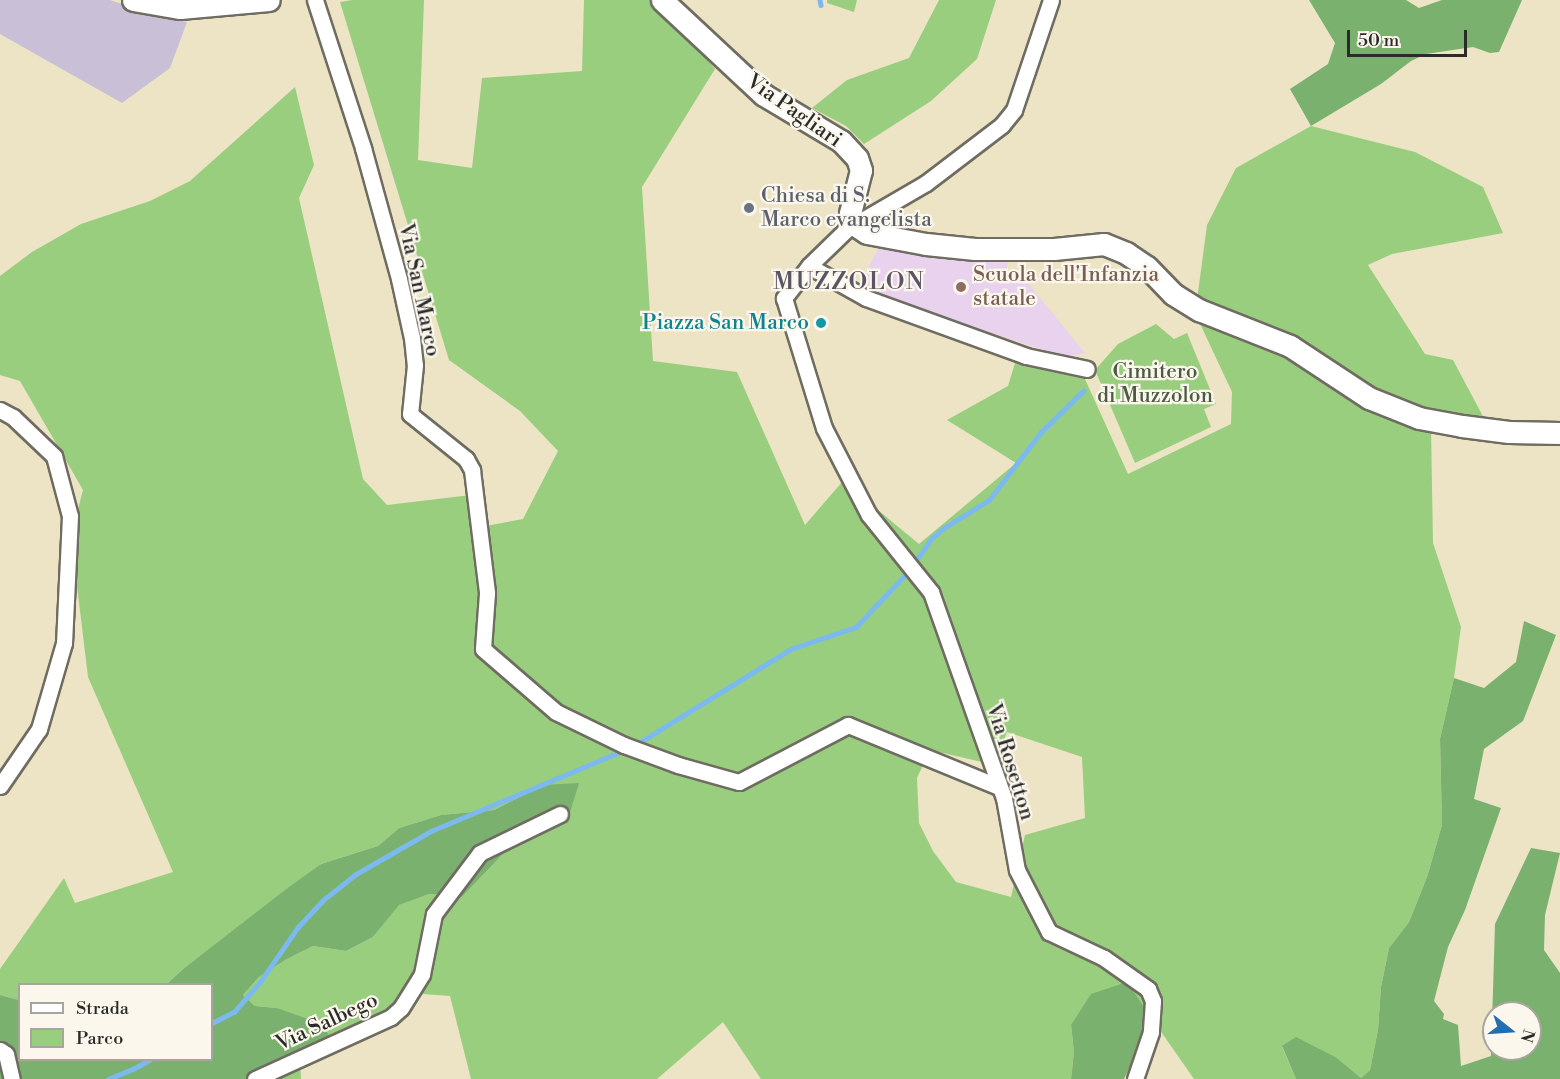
<!DOCTYPE html>
<style>
body{margin:0}
#map{position:relative;width:1560px;height:1079px;overflow:hidden;background:#ece4c5;font-family:"Libre Bodoni",serif}
div>[style]{position:absolute}
.built>*{inset:0;background:#e9d2ed}
.industrial>*{inset:0;background:#c9bfd7}
.green>*{inset:0;background:#99ce7f}
.forest>*{inset:0;background:#7ab16e}
.stream>*{height:4.5px;margin:-2.25px;padding:0 2.25px;transform-origin:2.25px;border-radius:2.25px;background:#7cb9ef}
.roads{filter:drop-shadow(2px 0 #6f6c61) drop-shadow(-2px 0 #6f6c61) drop-shadow(0 2px #6f6c61) drop-shadow(0 -2px #6f6c61)}
.street>*{height:15px;margin:-7.5px;padding:0 7.5px;transform-origin:7.5px;border-radius:7.5px;background:#fff}
.secondary>*{height:21px;margin:-10.5px;padding:0 10.5px;transform-origin:10.5px;border-radius:10.5px;background:#fff}
.dots>*{width:16px;height:16px;translate:-50% -50%;box-sizing:border-box;border:3px solid #fbf7ec;border-radius:50%}
span{translate:-50% -50%;white-space:nowrap;text-align:center;line-height:1.15;-webkit-text-stroke:4.5px #fbf7ec;paint-order:stroke}
.street-label{font-size:21px;color:#2b2b2b}
.worship-label{font-size:21px;color:#5b616d}
.left{translate:0 -50%;text-align:left}
.education-label{font-size:21px;color:#785e54}
.culture-label{font-size:21px;color:#0d838f}
.right{translate:-100% -50%;text-align:right}
.park-label{font-size:21px;color:#4c5c44}
.quarter-label{font-size:24px;color:#5b5464;letter-spacing:1.5px}
.legend{position:absolute;left:18px;top:983px;width:195px;height:78px;box-sizing:border-box;background:#fbf7ec;border:2px solid #a8a59f;margin:0;padding:8px 10px;list-style:none;font-size:18px;color:#2b2b2b}
.legend li{display:flex;align-items:center;gap:12px;height:30px}
.legend b{width:30px;border:2px solid #a8a59f}
.north{position:absolute;left:1482px;top:1001px;width:60px;height:60px;box-sizing:border-box;background:#fbf7ec;border:2px solid #a8a59f;border-radius:50%;rotate:107deg;font-size:16px;font-weight:700;line-height:24px;text-align:center;color:#2b2b2b}
.north::after{content:'';display:block;margin:auto;width:21px;height:27px;background:#1f6fb2;clip-path:polygon(50% 0,100% 100%,50% 72%,0 100%)}
.scale{position:absolute;left:1347px;top:30px;width:120px;height:27px;box-sizing:border-box;border:3px solid #2b2b2b;border-top:0;padding-left:8px;font-size:18px;line-height:21px;white-space:nowrap;color:#2b2b2b;-webkit-text-stroke:4px #fbf7ec;paint-order:stroke}
</style>
<div id="map">
<div class="built">
<i style="clip-path:polygon(886px 242px,1008px 259px,1006px 273px,1014px 276px,1015px 267px,1085px 353px,1064px 357px,873px 293px,868px 288px,865px 280px,867px 270px,878px 249px)"></i>
</div>
<div class="industrial">
<i style="clip-path:polygon(0 0,110px 0,165px 18px,187px 22px,170px 68px,122px 103px,0 34px)"></i>
</div>
<div class="green">
<i style="clip-path:polygon(evenodd,352px 0,424px 0,418px 160px,472px 168px,482px 78px,582px 71px,584px 0,658px 0,715px 69px,642px 187px,653px 361px,737px 372px,805px 525px,843px 481px,919px 544px,1016px 463px,947px 420px,1008px 386px,1015px 363px,1085px 379px,1128px 474px,1231px 424px,1232px 392px,1196px 315px,1272px 346px,1431px 428px,1433px 543px,1461px 627px,1454px 678px,1440px 739px,1442px 825px,1427px 877px,1409px 922px,1389px 948px,1381px 987px,1378px 1030px,1370px 1070px,1361px 1078px,1337px 1058px,1282px 1047px,1296px 1079px,1194px 1079px,1157px 1026px,1071px 1025px,1074px 1052px,1071px 1079px,761px 1079px,723px 1022px,657px 1079px,471px 1079px,450px 996px,423px 994px,391px 1017px,333px 1042px,277px 1008px,255px 1006px,243px 995px,259px 977px,287px 959px,313px 946px,346px 951px,373px 937px,398px 905px,429px 894px,462px 897px,520px 836px,543px 785px,494px 810px,441px 815px,399px 828px,378px 846px,321px 864px,183px 969px,167px 984px,20px 984px,19px 1000px,0 995px,0 969px,64px 878px,75px 903px,173px 872px,88px 677px,71px 536px,83px 490px,20px 381px,0 375px,0 276px,32px 252px,81px 224px,150px 201px,190px 181px,295px 87px,314px 165px,299px 198px,363px 479px,387px 505px,471px 495px,475px 528px,523px 519px,558px 451px,520px 411px,449px 360px,340px 2px,352px 0,1007px 732px,1082px 757px,1085px 818px,1025px 835px,1011px 897px,956px 882px,933px 851px,919px 823px,917px 778px,930px 750px,995px 765px,1007px 732px)"></i>
<i style="clip-path:polygon(827px 0,857px 0,854px 12px,827px 3px)"></i>
<i style="clip-path:polygon(939px 0,996px 0,977px 59px,931px 101px,864px 144px,846px 126px,812px 108px,847px 80px,909px 58px)"></i>
<i style="clip-path:polygon(1311px 126px,1415px 152px,1483px 187px,1503px 233px,1392px 254px,1368px 265px,1425px 354px,1453px 360px,1486px 422px,1426px 411px,1374px 390px,1197px 300px,1207px 225px,1236px 168px)"></i>
<i style="clip-path:polygon(1156px 324px,1174px 339px,1187px 333px,1216px 404px,1204px 409px,1211px 427px,1135px 463px,1095px 370px,1118px 344px)"></i>
<i style="clip-path:polygon(300px 1057px,301px 1079px,256px 1079px)"></i>
</div>
<div class="forest">
<i style="clip-path:polygon(1309px 0,1406px 0,1419px 8px,1442px 0,1522px 0,1499px 52px,1490px 53px,1473px 47px,1426px 54px,1411px 61px,1381px 84px,1311px 126px,1290px 89px,1328px 64px,1335px 43px)"></i>
<i style="clip-path:polygon(evenodd,1524px 621px,1556px 635px,1523px 721px,1484px 749px,1474px 799px,1501px 808px,1465px 910px,1448px 947px,1434px 1001px,1444px 1014px,1443px 1019px,1458px 1025px,1461px 1066px,1491px 1056px,1495px 924px,1531px 848px,1560px 853px,1545px 915px,1544px 950px,1560px 973px,1560px 1079px,1296px 1079px,1282px 1046px,1296px 1037px,1337px 1058px,1361px 1078px,1370px 1070px,1378px 1030px,1381px 987px,1389px 948px,1409px 922px,1427px 877px,1442px 825px,1440px 739px,1454px 678px,1484px 688px,1516px 662px,1524px 621px,1494px 1013px,1530px 1013px,1530px 1049px,1494px 1049px,1494px 1013px)"></i>
<i style="clip-path:polygon(579px 783px,567px 822px,546px 831px,520px 836px,462px 897px,429px 894px,399px 905px,373px 937px,346px 951px,313px 946px,287px 959px,259px 977px,243px 995px,255px 1006px,277px 1008px,322px 1024px,333px 1042px,256px 1079px,0 1079px,0 995px,19px 1000px,20px 1060px,212px 1060px,212px 984px,167px 984px,183px 969px,289px 887px,321px 864px,378px 846px,399px 828px,441px 815px,494px 810px,543px 785px)"></i>
<i style="clip-path:polygon(1127px 982px,1157px 1026px,1141px 1043px,1124px 1079px,1071px 1079px,1074px 1052px,1071px 1025px,1091px 994px)"></i>
</div>
<div class="stream">
<i style="left:820px;top:0;width:5px;rotate:79deg"></i>
<i style="left:915px;top:562px;width:29px;rotate:-55deg"></i>
<i style="left:932px;top:538px;width:16px;rotate:-40deg"></i>
<i style="left:944px;top:528px;width:53px;rotate:-31.9deg"></i>
<i style="left:989px;top:500px;width:86px;rotate:-52.6deg"></i>
<i style="left:1041px;top:432px;width:59px;rotate:-44.3deg"></i>
<i style="left:637px;top:744px;width:181px;rotate:-31.7deg"></i>
<i style="left:791px;top:649px;width:69px;rotate:-18.7deg"></i>
<i style="left:856px;top:627px;width:71px;rotate:-46.7deg"></i>
<i style="left:212px;top:1023px;width:25px;rotate:-27deg"></i>
<i style="left:234px;top:1012px;width:40px;rotate:-49deg"></i>
<i style="left:260px;top:982px;width:67px;rotate:-55.4deg"></i>
<i style="left:298px;top:927px;width:37px;rotate:-47deg"></i>
<i style="left:323px;top:900px;width:42px;rotate:-38.2deg"></i>
<i style="left:356px;top:874px;width:86px;rotate:-29.8deg"></i>
<i style="left:431px;top:831px;width:212px;rotate:-22.7deg"></i>
<i style="left:108px;top:1079px;width:27px;rotate:-22deg"></i>
<i style="left:133px;top:1069px;width:18px;rotate:-29deg"></i>
</div>
<div class="roads">
<div class="street">
<i style="left:315px;top:0;width:156px;rotate:72deg"></i>
<i style="left:363px;top:148px;width:136px;rotate:74.6deg"></i>
<i style="left:399px;top:279px;width:60px;rotate:77.6deg"></i>
<i style="left:412px;top:338px;width:27px;rotate:84deg"></i>
<i style="left:415px;top:365px;width:49px;rotate:95.8deg"></i>
<i style="left:410px;top:414px;width:72px;rotate:38.8deg"></i>
<i style="left:466px;top:459px;width:13px;rotate:61deg"></i>
<i style="left:472px;top:470px;width:124px;rotate:83deg"></i>
<i style="left:487px;top:593px;width:56px;rotate:94.1deg"></i>
<i style="left:483px;top:649px;width:96px;rotate:40.8deg"></i>
<i style="left:556px;top:712px;width:76px;rotate:25.9deg"></i>
<i style="left:624px;top:745px;width:58px;rotate:20.3deg"></i>
<i style="left:678px;top:765px;width:63px;rotate:15.6deg"></i>
<i style="left:739px;top:782px;width:123px;rotate:-27.6deg"></i>
<i style="left:848px;top:725px;width:161px;rotate:22.3deg"></i>
<i style="left:1051px;top:0;width:116px;rotate:108.6deg"></i>
<i style="left:1014px;top:110px;width:19px;rotate:129deg"></i>
<i style="left:1002px;top:125px;width:96px;rotate:142.7deg"></i>
<i style="left:926px;top:183px;width:91px;rotate:149.8deg"></i>
<i style="left:847px;top:229px;width:53px;rotate:135.8deg"></i>
<i style="left:809px;top:266px;width:41px;rotate:128deg"></i>
<i style="left:784px;top:298px;width:136px;rotate:72.9deg"></i>
<i style="left:824px;top:428px;width:98px;rotate:62.7deg"></i>
<i style="left:869px;top:515px;width:99px;rotate:51.2deg"></i>
<i style="left:931px;top:592px;width:219px;rotate:70.5deg"></i>
<i style="left:1004px;top:798px;width:73px;rotate:79.8deg"></i>
<i style="left:1017px;top:870px;width:70px;rotate:62.7deg"></i>
<i style="left:1049px;top:932px;width:61px;rotate:25.3deg"></i>
<i style="left:1104px;top:958px;width:54px;rotate:35.2deg"></i>
<i style="left:1148px;top:989px;width:13px;rotate:67deg"></i>
<i style="left:1153px;top:1001px;width:31px;rotate:94deg"></i>
<i style="left:1151px;top:1032px;width:50px;rotate:108.8deg"></i>
<i style="left:809px;top:266px;width:65px;rotate:29.3deg"></i>
<i style="left:866px;top:298px;width:170px;rotate:19.9deg"></i>
<i style="left:1026px;top:356px;width:62px;rotate:12deg"></i>
<i style="left:0;top:410px;width:15px;rotate:28deg"></i>
<i style="left:13px;top:417px;width:57px;rotate:43.6deg"></i>
<i style="left:54px;top:456px;width:62px;rotate:75.1deg"></i>
<i style="left:70px;top:516px;width:127px;rotate:92.7deg"></i>
<i style="left:64px;top:643px;width:90px;rotate:106.2deg"></i>
<i style="left:39px;top:729px;width:69px;rotate:124.4deg"></i>
<i style="left:0;top:1050px;width:7px;rotate:34deg"></i>
<i style="left:6px;top:1054px;width:26px;rotate:77deg"></i>
<i style="left:255px;top:1079px;width:149px;rotate:-24.5deg"></i>
<i style="left:391px;top:1017px;width:13px;rotate:-42deg"></i>
<i style="left:401px;top:1008px;width:40px;rotate:-58deg"></i>
<i style="left:422px;top:974px;width:61px;rotate:-78.7deg"></i>
<i style="left:434px;top:914px;width:76px;rotate:-53deg"></i>
<i style="left:480px;top:853px;width:89px;rotate:-26deg"></i>
</div>
<div class="secondary">
<i style="left:133px;top:0;width:48px;rotate:9.7deg"></i>
<i style="left:180px;top:8px;width:89px;rotate:-5.1deg"></i>
<i style="left:662px;top:0;width:139px;rotate:43deg"></i>
<i style="left:764px;top:95px;width:90px;rotate:30.9deg"></i>
<i style="left:841px;top:141px;width:23px;rotate:47deg"></i>
<i style="left:857px;top:158px;width:13px;rotate:72deg"></i>
<i style="left:861px;top:170px;width:44px;rotate:104.3deg"></i>
<i style="left:850px;top:213px;width:13px;rotate:67deg"></i>
<i style="left:855px;top:225px;width:14px;rotate:34deg"></i>
<i style="left:867px;top:233px;width:60px;rotate:10.6deg"></i>
<i style="left:926px;top:244px;width:49px;rotate:5.8deg"></i>
<i style="left:975px;top:249px;width:79px"></i>
<i style="left:1054px;top:249px;width:50px;rotate:-5.7deg"></i>
<i style="left:1104px;top:244px;width:24px;rotate:22deg"></i>
<i style="left:1126px;top:253px;width:25px;rotate:34deg"></i>
<i style="left:1147px;top:267px;width:37px;rotate:46deg"></i>
<i style="left:1173px;top:294px;width:31px;rotate:32deg"></i>
<i style="left:1199px;top:310px;width:98px;rotate:21.6deg"></i>
<i style="left:1290px;top:346px;width:95px;rotate:33.4deg"></i>
<i style="left:1369px;top:398px;width:54px;rotate:21.8deg"></i>
<i style="left:1419px;top:418px;width:44px;rotate:10.5deg"></i>
<i style="left:1462px;top:426px;width:47px;rotate:7.3deg"></i>
<i style="left:1509px;top:432px;width:51px;rotate:1.1deg"></i>
</div>
</div>
<div class="dots">
<i style="left:749px;top:208px;background:#6b7280"></i>
<i style="left:961px;top:287px;background:#8d6e63"></i>
<i style="left:821px;top:323px;background:#0f9aa8"></i>
</div>
<div class="street-label">
<span style="left:794px;top:111px;rotate:35deg">Via Pagliari</span>
<span style="left:419px;top:290px;rotate:78deg">Via San Marco</span>
<span style="left:1010px;top:762px;rotate:73deg">Via Rosetton</span>
<span style="left:327px;top:1022px;rotate:-25deg">Via Salbego</span>
</div>
<div class="worship-label">
<span class="left" style="left:761px;top:208px">Chiesa di S.<br>Marco evangelista</span>
</div>
<div class="education-label">
<span class="left" style="left:973px;top:287px">Scuola dell'Infanzia<br>statale</span>
</div>
<div class="culture-label">
<span class="right" style="left:809px;top:323px">Piazza San Marco</span>
</div>
<div class="park-label">
<span style="left:1155px;top:384px">Cimitero<br>di Muzzolon</span>
</div>
<div class="quarter-label">
<span style="left:849px;top:283px">MUZZOLON</span>
</div>
<ul class="legend">
<li><b style="height:8px;background:#fff"></b>Strada</li>
<li><b style="height:16px;background:#99ce7f"></b>Parco</li>
</ul>
<div class="north">N</div>
<div class="scale">50 m</div>
</div>
